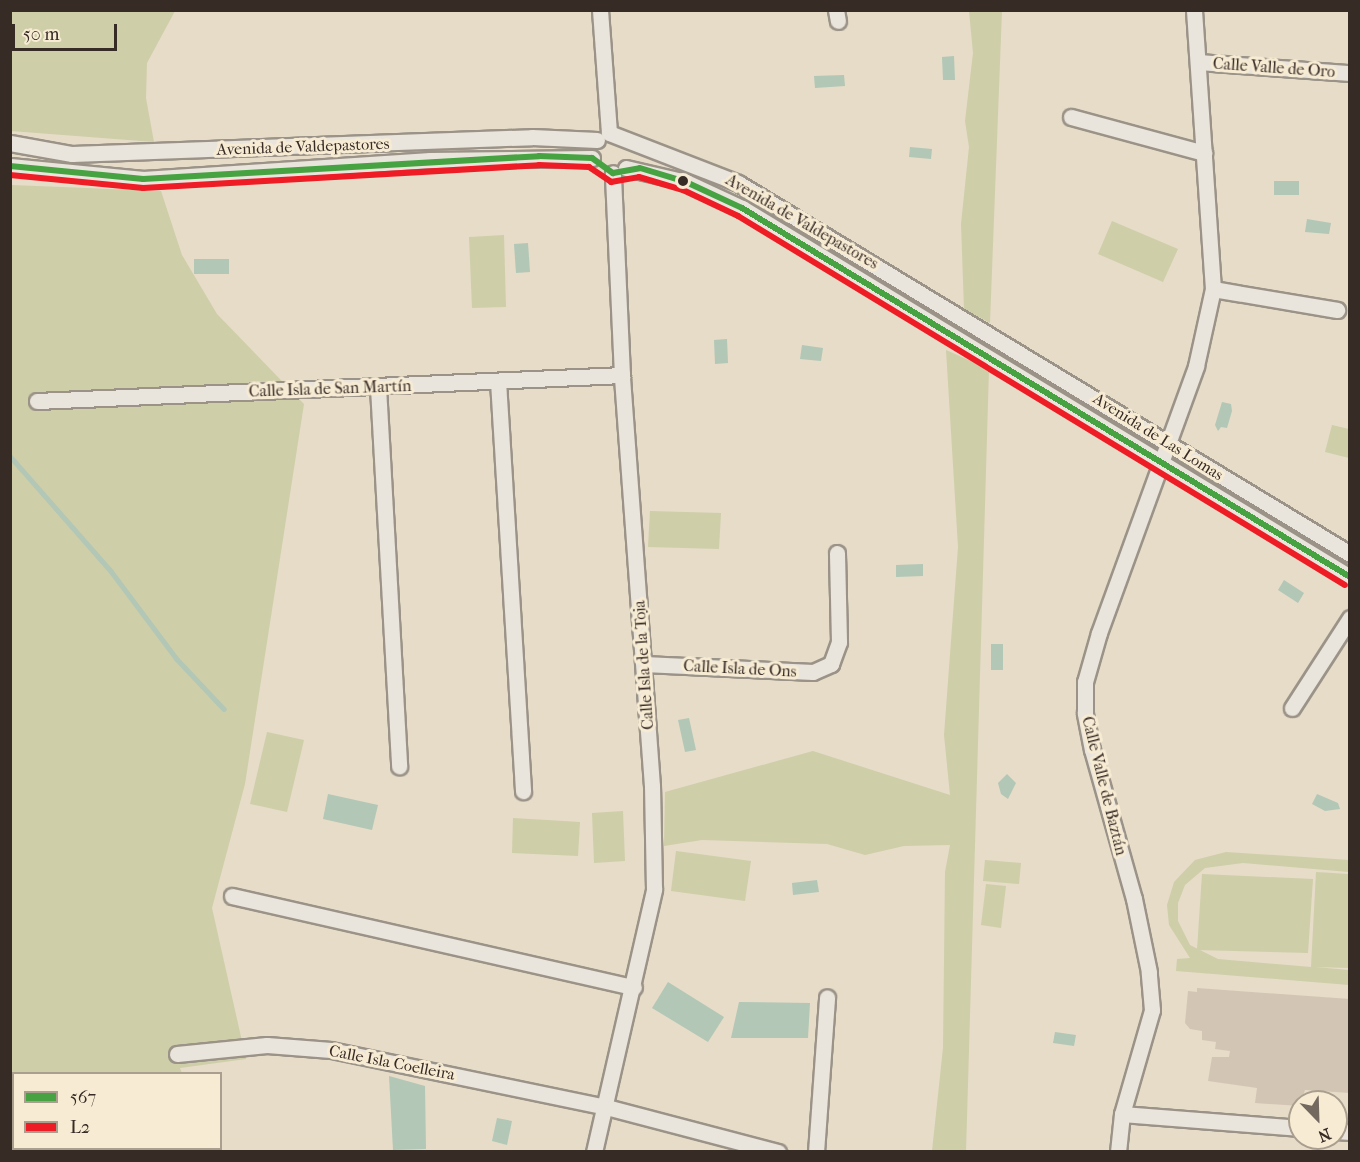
<!DOCTYPE html>
<meta charset="utf-8">
<style>
body{margin:0}
#map{position:relative;width:1360px;height:1162px;overflow:hidden;background:#e6dcc8;font-family:"IM FELL French Canon",serif}
div>[style]{position:absolute}
.green>*{inset:0;background:#cecea9}
.water>*{inset:0;background:#b2c7b6}
.stream>*{height:4.5px;margin:-2.25px;padding:0 2.25px;transform-origin:2.25px;border-radius:2.25px;background:#b2c7b6}
.building>*{inset:0;background:#d3c5b4}
.roads{filter:drop-shadow(2px 0 #9b9388) drop-shadow(-2px 0 #9b9388) drop-shadow(0 2px #9b9388) drop-shadow(0 -2px #9b9388)}
.minor>*{height:15px;margin:-7.5px;padding:0 7.5px;transform-origin:7.5px;border-radius:7.5px;background:#eae5dc}
.bus-1>*{height:6px;margin:-3px;padding:0 3px;transform-origin:3px;border-radius:3px;background:#47a242}
.bus-2>*{height:6px;margin:-3px;padding:0 3px;transform-origin:3px;border-radius:3px;background:#ee1c25}
.dots>*{width:16px;height:16px;translate:-50% -50%;box-sizing:border-box;border:3px solid #f7ecd3;border-radius:50%}
span{translate:-50% -50%;white-space:nowrap;text-align:center;line-height:1.15;-webkit-text-stroke:6px #f7ecd3;paint-order:stroke}
.street-label{font-size:16px;color:#372b26}
.frame{position:absolute;inset:0;border:12px solid #372b26;pointer-events:none}
.legend{position:absolute;left:12px;top:1072px;width:210px;height:78px;box-sizing:border-box;background:#f7ecd3;border:2px solid #aa9f8e;margin:0;padding:8px 10px;list-style:none;font-size:18px;color:#372b26}
.legend li{display:flex;align-items:center;gap:12px;height:30px}
.legend b{width:30px;border:2px solid #aa9f8e}
.north{position:absolute;left:1288px;top:1090px;width:60px;height:60px;box-sizing:border-box;background:#f7ecd3;border:2px solid #aa9f8e;border-radius:50%;rotate:157deg;font-size:16px;font-weight:700;line-height:24px;text-align:center;color:#372b26}
.north::after{content:'';display:block;margin:auto;width:21px;height:27px;background:#74695f;clip-path:polygon(50% 0,100% 100%,50% 72%,0 100%)}
.scale{position:absolute;left:12px;top:24px;width:105px;height:27px;box-sizing:border-box;border:3px solid #372b26;border-top:0;padding-left:8px;font-size:18px;line-height:21px;white-space:nowrap;color:#372b26;-webkit-text-stroke:4px #f7ecd3;paint-order:stroke}
</style>
<div id="map">
<div class="green">
<i style="clip-path:polygon(11px 10px,175px 11px,147px 63px,146px 98px,154px 142px,11px 131px)"></i>
<i style="clip-path:polygon(969px 11px,1002px 11px,990px 323px,964px 309px,961px 224px,969px 147px,965px 121px,973px 53px)"></i>
<i style="clip-path:polygon(11px 185px,161px 191px,182px 255px,217px 314px,304px 404px,245px 784px,212px 908px,246px 1059px,180px 1068px,182px 1073px,14px 1074px,14px 1148px,215px 1151px,11px 1152px)"></i>
<i style="clip-path:polygon(1112px 221px,1178px 249px,1163px 282px,1098px 254px)"></i>
<i style="clip-path:polygon(504px 235px,506px 307px,472px 308px,469px 237px)"></i>
<i style="clip-path:polygon(946px 350px,989px 369px,966px 1152px,932px 1151px,943px 1048px,945px 872px,950px 845px,904px 846px,865px 855px,827px 844px,702px 840px,664px 846px,665px 792px,813px 751px,950px 795px,944px 735px,958px 547px)"></i>
<i style="clip-path:polygon(1332px 425px,1349px 429px,1349px 458px,1325px 452px)"></i>
<i style="clip-path:polygon(650px 511px,721px 513px,719px 549px,648px 547px)"></i>
<i style="clip-path:polygon(267px 732px,304px 740px,287px 812px,250px 804px)"></i>
<i style="clip-path:polygon(623px 811px,625px 861px,594px 863px,592px 813px)"></i>
<i style="clip-path:polygon(513px 818px,580px 822px,578px 856px,512px 853px)"></i>
<i style="clip-path:polygon(676px 851px,751px 861px,745px 901px,671px 891px)"></i>
<i style="clip-path:polygon(1226px 852px,1349px 860px,1349px 872px,1243px 863px,1205px 868px,1185px 885px,1178px 903px,1178px 921px,1190px 945px,1218px 959px,1311px 967px,1316px 872px,1349px 874px,1349px 968px,1315px 967px,1349px 970px,1349px 985px,1176px 971px,1177px 959px,1190px 958px,1169px 925px,1167px 905px,1174px 882px,1195px 860px)"></i>
<i style="clip-path:polygon(985px 860px,1021px 863px,1019px 884px,983px 881px)"></i>
<i style="clip-path:polygon(1202px 874px,1313px 879px,1308px 953px,1197px 950px)"></i>
<i style="clip-path:polygon(986px 884px,1006px 886px,1001px 928px,981px 925px)"></i>
</div>
<div class="water">
<i style="clip-path:polygon(954px 56px,955px 80px,943px 80px,942px 57px)"></i>
<i style="clip-path:polygon(844px 75px,845px 86px,815px 88px,814px 76px)"></i>
<i style="clip-path:polygon(910px 147px,932px 149px,931px 159px,909px 157px)"></i>
<i style="clip-path:polygon(1274px 181px,1299px 181px,1299px 195px,1274px 195px)"></i>
<i style="clip-path:polygon(1307px 219px,1331px 223px,1329px 234px,1305px 232px)"></i>
<i style="clip-path:polygon(528px 243px,530px 272px,516px 273px,514px 244px)"></i>
<i style="clip-path:polygon(194px 259px,229px 259px,229px 274px,194px 274px)"></i>
<i style="clip-path:polygon(727px 339px,728px 363px,715px 364px,714px 340px)"></i>
<i style="clip-path:polygon(802px 345px,823px 348px,821px 361px,800px 359px)"></i>
<i style="clip-path:polygon(1222px 402px,1231px 404px,1232px 411px,1227px 428px,1221px 427px,1218px 431px,1215px 425px)"></i>
<i style="clip-path:polygon(923px 564px,923px 576px,896px 577px,896px 565px)"></i>
<i style="clip-path:polygon(1284px 580px,1304px 593px,1298px 603px,1278px 590px)"></i>
<i style="clip-path:polygon(991px 644px,1003px 644px,1003px 670px,991px 670px)"></i>
<i style="clip-path:polygon(689px 718px,696px 750px,685px 752px,678px 720px)"></i>
<i style="clip-path:polygon(1007px 774px,1016px 783px,1008px 799px,1001px 794px,998px 783px)"></i>
<i style="clip-path:polygon(328px 794px,378px 805px,372px 830px,323px 819px)"></i>
<i style="clip-path:polygon(1317px 794px,1338px 803px,1340px 809px,1325px 811px,1312px 804px)"></i>
<i style="clip-path:polygon(817px 880px,819px 892px,793px 895px,792px 883px)"></i>
<i style="clip-path:polygon(668px 982px,724px 1017px,708px 1042px,652px 1008px)"></i>
<i style="clip-path:polygon(739px 1002px,810px 1003px,808px 1038px,731px 1038px)"></i>
<i style="clip-path:polygon(1055px 1032px,1076px 1035px,1074px 1046px,1053px 1043px)"></i>
<i style="clip-path:polygon(389px 1076px,425px 1086px,426px 1149px,393px 1150px)"></i>
<i style="clip-path:polygon(497px 1118px,512px 1121px,507px 1145px,492px 1141px)"></i>
</div>
<div class="stream">
<i style="left:10px;top:456px;width:153px;rotate:48.7deg"></i>
<i style="left:111px;top:571px;width:109px;rotate:53.2deg"></i>
<i style="left:176px;top:658px;width:70px;rotate:46.7deg"></i>
<i style="left:10px;top:1106px;width:10px;rotate:66deg"></i>
<i style="left:24px;top:1148px;width:4px;rotate:76deg"></i>
</div>
<div class="building">
<i style="clip-path:polygon(1197px 988px,1350px 999px,1350px 1093px,1305px 1090px,1300px 1106px,1255px 1103px,1257px 1088px,1208px 1081px,1212px 1057px,1229px 1057px,1230px 1051px,1215px 1049px,1216px 1042px,1202px 1040px,1202px 1031px,1190px 1029px,1185px 1023px,1188px 991px,1197px 992px)"></i>
</div>
<div class="roads">
<div class="minor">
<i style="left:600px;top:10px;width:123px;rotate:85.8deg"></i>
<i style="left:836px;top:10px;width:11px;rotate:80deg"></i>
<i style="left:1199px;top:62px;width:151px;rotate:4.2deg"></i>
<i style="left:1071px;top:117px;width:138px;rotate:15.1deg"></i>
<i style="left:609px;top:133px;width:138px;rotate:21.2deg"></i>
<i style="left:738px;top:183px;width:716px;rotate:31.22deg"></i>
<i style="left:10px;top:143px;width:63px;rotate:10.1deg"></i>
<i style="left:72px;top:154px;width:460px;rotate:-2.1deg"></i>
<i style="left:532px;top:137px;width:65px;rotate:2.6deg"></i>
<i style="left:10px;top:166px;width:134px;rotate:5.6deg"></i>
<i style="left:143px;top:179px;width:288px;rotate:-3.8deg"></i>
<i style="left:430px;top:160px;width:162px;rotate:-0.7deg"></i>
<i style="left:626px;top:168px;width:62px;rotate:13.1deg"></i>
<i style="left:686px;top:182px;width:62px;rotate:24.9deg"></i>
<i style="left:742px;top:208px;width:711px;rotate:31.25deg"></i>
<i style="left:1213px;top:289px;width:126px;rotate:9.6deg"></i>
<i style="left:498px;top:381px;width:411px;rotate:86.5deg"></i>
<i style="left:378px;top:387px;width:380px;rotate:86.8deg"></i>
<i style="left:37px;top:401px;width:586px;rotate:-2.54deg"></i>
<i style="left:644px;top:664px;width:169px;rotate:2.7deg"></i>
<i style="left:813px;top:672px;width:20px;rotate:-24deg"></i>
<i style="left:831px;top:664px;width:23px;rotate:-70deg"></i>
<i style="left:839px;top:642px;width:89px;rotate:-91.3deg"></i>
<i style="left:1292px;top:708px;width:107px;rotate:-57.2deg"></i>
<i style="left:232px;top:896px;width:412px;rotate:12.8deg"></i>
<i style="left:177px;top:1054px;width:90px;rotate:-5.7deg"></i>
<i style="left:267px;top:1045px;width:64px;rotate:4.5deg"></i>
<i style="left:331px;top:1050px;width:281px;rotate:11.7deg"></i>
<i style="left:606px;top:1107px;width:178px;rotate:14.7deg"></i>
<i style="left:1122px;top:1114px;width:179px;rotate:4.5deg"></i>
<i style="left:1336px;top:1131px;width:14px;rotate:4deg"></i>
<i style="left:594px;top:1152px;width:270px;rotate:-77.1deg"></i>
<i style="left:654px;top:889px;width:103px;rotate:-91.1deg"></i>
<i style="left:652px;top:786px;width:412px;rotate:-94.2deg"></i>
<i style="left:622px;top:375px;width:202px;rotate:-92.6deg"></i>
<i style="left:816px;top:1152px;width:155px;rotate:-85.9deg"></i>
<i style="left:1118px;top:1152px;width:38px;rotate:-84deg"></i>
<i style="left:1122px;top:1114px;width:108px;rotate:-73.9deg"></i>
<i style="left:1152px;top:1010px;width:38px;rotate:-95deg"></i>
<i style="left:1149px;top:972px;width:75px;rotate:-101.6deg"></i>
<i style="left:1134px;top:899px;width:155px;rotate:-105.7deg"></i>
<i style="left:1092px;top:750px;width:38px;rotate:-101deg"></i>
<i style="left:1085px;top:713px;width:31px;rotate:-90deg"></i>
<i style="left:1085px;top:682px;width:51px;rotate:-74.1deg"></i>
<i style="left:1099px;top:633px;width:284px;rotate:-70deg"></i>
<i style="left:1196px;top:366px;width:79px;rotate:-77.6deg"></i>
<i style="left:1213px;top:289px;width:280px;rotate:-93.9deg"></i>
</div>
</div>
<div class="bus-1">
<i style="left:10px;top:166px;width:134px;rotate:5.6deg"></i>
<i style="left:143px;top:179px;width:397px;rotate:-3.3deg"></i>
<i style="left:539px;top:156px;width:53px;rotate:2.2deg"></i>
<i style="left:592px;top:158px;width:26px;rotate:36deg"></i>
<i style="left:613px;top:173px;width:27px;rotate:-10deg"></i>
<i style="left:640px;top:168px;width:48px;rotate:16.9deg"></i>
<i style="left:686px;top:182px;width:62px;rotate:24.9deg"></i>
<i style="left:742px;top:208px;width:711px;rotate:31.25deg"></i>
</div>
<div class="bus-2">
<i style="left:10px;top:175px;width:134px;rotate:5.6deg"></i>
<i style="left:143px;top:188px;width:397px;rotate:-3.3deg"></i>
<i style="left:539px;top:165px;width:50px;rotate:2.3deg"></i>
<i style="left:589px;top:167px;width:27px;rotate:34deg"></i>
<i style="left:611px;top:182px;width:28px;rotate:-10deg"></i>
<i style="left:639px;top:177px;width:46px;rotate:16.5deg"></i>
<i style="left:683px;top:190px;width:61px;rotate:25.3deg"></i>
<i style="left:738px;top:216px;width:710px;rotate:31.3deg"></i>
</div>
<div class="dots">
<i style="left:683px;top:181px;background:#372b26"></i>
</div>
<div class="street-label">
<span style="left:1274px;top:68px;rotate:4deg">Calle Valle de Oro</span>
<span style="left:303px;top:147px;rotate:-2deg">Avenida de Valdepastores</span>
<span style="left:802px;top:222px;rotate:30deg">Avenida de Valdepastores</span>
<span style="left:330px;top:389px;rotate:-2deg">Calle Isla de San Martín</span>
<span style="left:1158px;top:437px;rotate:32deg">Avenida de Las Lomas</span>
<span style="left:644px;top:665px;rotate:-94deg">Calle Isla de la Toja</span>
<span style="left:740px;top:669px;rotate:3deg">Calle Isla de Ons</span>
<span style="left:1104px;top:786px;rotate:76deg">Calle Valle de Baztán</span>
<span style="left:392px;top:1063px;rotate:11deg">Calle Isla Coelleira</span>
</div>
<div class="frame"></div>
<ul class="legend">
<li><b style="height:8px;background:#47a242"></b>567</li>
<li><b style="height:8px;background:#ee1c25"></b>L2</li>
</ul>
<div class="north">N</div>
<div class="scale">50 m</div>
</div>
